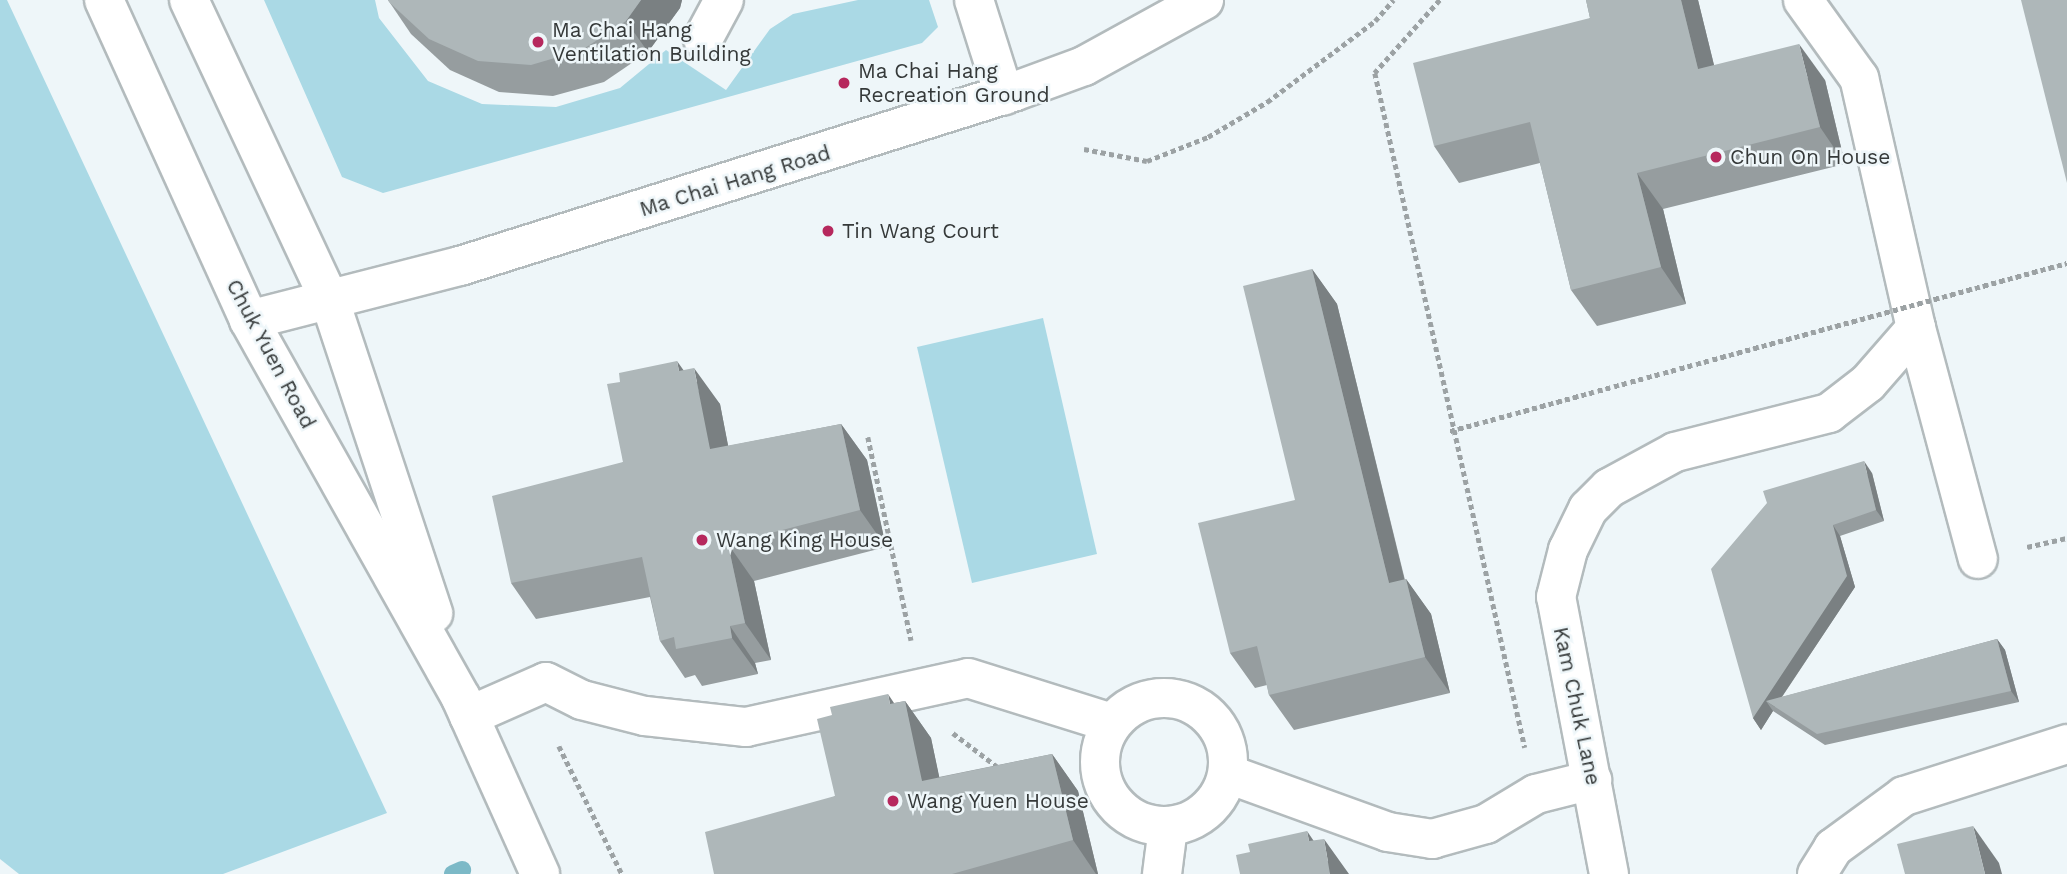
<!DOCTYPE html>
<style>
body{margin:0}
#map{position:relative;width:2067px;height:874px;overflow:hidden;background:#eef6f9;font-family:"Work Sans",sans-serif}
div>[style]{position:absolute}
.green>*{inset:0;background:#aad9e5}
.stream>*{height:18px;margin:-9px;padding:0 9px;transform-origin:9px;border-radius:9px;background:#7cb9c7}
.path>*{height:4.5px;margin-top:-2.25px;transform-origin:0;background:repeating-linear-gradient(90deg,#9ca2a4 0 5px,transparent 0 8.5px)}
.roads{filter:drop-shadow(2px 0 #b3bbbd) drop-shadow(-2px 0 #b3bbbd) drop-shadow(0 2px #b3bbbd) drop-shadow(0 -2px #b3bbbd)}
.minor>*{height:38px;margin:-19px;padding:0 19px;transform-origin:19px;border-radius:19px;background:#fff}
.minor>.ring{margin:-19px;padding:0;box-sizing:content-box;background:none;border:38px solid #fff;border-radius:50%}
.major>*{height:38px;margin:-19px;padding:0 19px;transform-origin:19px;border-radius:19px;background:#fff}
.path-bridge>*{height:4.5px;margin-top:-2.25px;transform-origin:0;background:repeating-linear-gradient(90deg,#9ca2a4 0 5px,transparent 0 8.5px)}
.wall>*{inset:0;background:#969d9f}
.shaded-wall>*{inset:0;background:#7a8082}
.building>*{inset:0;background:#aeb7b9}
.dots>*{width:19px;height:19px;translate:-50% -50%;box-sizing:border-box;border:4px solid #eef6f9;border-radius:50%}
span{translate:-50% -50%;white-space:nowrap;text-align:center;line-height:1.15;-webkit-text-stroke:5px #eef6f9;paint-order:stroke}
.poi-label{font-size:21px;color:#353939}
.left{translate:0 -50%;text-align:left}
.street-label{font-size:21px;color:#353939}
</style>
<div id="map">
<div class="green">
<i style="clip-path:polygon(0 0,7px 0,387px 813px,223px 874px,19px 874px,0 859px)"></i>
<i style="clip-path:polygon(264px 0,375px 0,379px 18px,428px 81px,482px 104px,556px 107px,620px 88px,666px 50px,726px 90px,770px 29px,793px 14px,858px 0,929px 0,938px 27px,922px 43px,383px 193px,342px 177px)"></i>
<i style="clip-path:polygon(1043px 318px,1097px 554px,972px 583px,917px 347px)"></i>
</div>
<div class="stream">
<i style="left:453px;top:874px;width:10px;rotate:-24deg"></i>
</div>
<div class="path">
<i style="left:1440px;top:0;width:98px;rotate:131.7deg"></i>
<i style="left:1375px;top:73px;width:691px;rotate:77.47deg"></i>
<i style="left:1084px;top:149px;width:64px;rotate:10.8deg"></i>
<i style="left:1147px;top:161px;width:66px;rotate:-21.5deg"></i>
<i style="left:1208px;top:137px;width:69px;rotate:-30.7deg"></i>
<i style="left:1267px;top:102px;width:135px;rotate:-36.9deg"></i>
<i style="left:1375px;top:21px;width:28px;rotate:-49deg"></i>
<i style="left:868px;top:437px;width:208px;rotate:78deg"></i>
<i style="left:2027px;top:547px;width:41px;rotate:-12.7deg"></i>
<i style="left:953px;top:733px;width:58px;rotate:37.3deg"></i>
<i style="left:559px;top:746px;width:143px;rotate:63.8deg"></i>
</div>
<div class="roads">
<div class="minor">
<i style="left:974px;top:0;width:100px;rotate:72.5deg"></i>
<i style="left:703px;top:39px;width:44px;rotate:-61.7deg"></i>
<i style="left:1916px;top:328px;width:239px;rotate:75deg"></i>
<i class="ring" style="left:1100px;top:698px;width:90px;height:90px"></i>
<i style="left:469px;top:716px;width:84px;rotate:-23.8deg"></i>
<i style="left:546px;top:682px;width:40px;rotate:26.6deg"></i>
<i style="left:582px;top:700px;width:65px;rotate:14.3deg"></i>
<i style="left:645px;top:716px;width:102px;rotate:6.2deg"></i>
<i style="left:746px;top:727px;width:227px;rotate:-12.4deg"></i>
<i style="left:968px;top:678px;width:151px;rotate:17.4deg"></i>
<i style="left:1228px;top:774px;width:170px;rotate:19.9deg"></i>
<i style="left:1388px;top:832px;width:45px;rotate:9deg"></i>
<i style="left:1432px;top:839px;width:56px;rotate:-15.5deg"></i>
<i style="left:1486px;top:824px;width:58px;rotate:-31deg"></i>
<i style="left:1536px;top:794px;width:58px;rotate:-14deg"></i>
<i style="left:1162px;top:874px;width:47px;rotate:-82.7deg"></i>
<i style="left:1609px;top:874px;width:282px;rotate:-100.8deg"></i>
<i style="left:1556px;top:597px;width:49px;rotate:-75.7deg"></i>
<i style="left:1568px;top:550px;width:46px;rotate:-64deg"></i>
<i style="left:1588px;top:509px;width:30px;rotate:-45deg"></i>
<i style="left:1609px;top:488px;width:75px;rotate:-28.6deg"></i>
<i style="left:1675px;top:452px;width:159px;rotate:-14.2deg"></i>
<i style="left:1829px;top:413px;width:49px;rotate:-37.6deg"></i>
<i style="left:1868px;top:383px;width:73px;rotate:-48.9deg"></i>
<i style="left:1916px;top:328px;width:256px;rotate:-102.8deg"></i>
<i style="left:1859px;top:78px;width:96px;rotate:-125.7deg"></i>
<i style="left:1817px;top:874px;width:31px;rotate:-58deg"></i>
<i style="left:1833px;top:848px;width:88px;rotate:-36.2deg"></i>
<i style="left:1904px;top:796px;width:171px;rotate:-17.7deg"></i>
</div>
<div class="major">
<i style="left:104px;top:0;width:351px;rotate:65.6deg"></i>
<i style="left:249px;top:320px;width:433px;rotate:60.7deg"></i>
<i style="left:461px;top:698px;width:193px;rotate:65.8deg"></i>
<i style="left:189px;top:0;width:332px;rotate:64.9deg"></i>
<i style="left:330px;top:301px;width:329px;rotate:71.7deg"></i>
<i style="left:249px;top:320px;width:218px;rotate:-14.4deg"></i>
<i style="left:460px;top:266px;width:580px;rotate:-17.47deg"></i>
<i style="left:1013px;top:92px;width:76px;rotate:-20.1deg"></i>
<i style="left:1084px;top:66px;width:137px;rotate:-28.8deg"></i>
</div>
</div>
<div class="path-bridge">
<i style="left:1450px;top:431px;width:639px;rotate:-15.23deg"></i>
</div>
<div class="wall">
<i style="clip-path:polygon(388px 0,682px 0,680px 8px,648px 52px,604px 82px,553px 96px,499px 92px,450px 70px,411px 34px)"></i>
<i style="clip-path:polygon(1586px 0,1698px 0,1714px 65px,1825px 80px,1845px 164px,1663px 209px,1686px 304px,1597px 326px,1571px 290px,1540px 163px,1459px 183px,1434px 146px,1590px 18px)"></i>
<i style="clip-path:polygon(1312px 269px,1337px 304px,1405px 580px,1406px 579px,1431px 614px,1450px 693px,1294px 730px,1269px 695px,1267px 685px,1255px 688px,1230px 653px,1295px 500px)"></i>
<i style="clip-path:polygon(684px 370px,720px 404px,728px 446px,841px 424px,867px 460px,886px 547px,754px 581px,771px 660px,755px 663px,758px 674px,702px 686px,695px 675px,685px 678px,660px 641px,650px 597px,536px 619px,511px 583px,623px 462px,620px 382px)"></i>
<i style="clip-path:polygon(1872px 473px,1884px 521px,1840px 536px,1855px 587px,1782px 697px,1997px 639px,2005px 650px,2019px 702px,1825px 745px,1773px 711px,1761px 730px,1753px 718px,1767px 503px)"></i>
<i style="clip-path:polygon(905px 701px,931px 738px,939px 777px,1052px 754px,1078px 791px,1098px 874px,714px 874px,835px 796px,894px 703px)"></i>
</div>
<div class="shaded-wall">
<i style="clip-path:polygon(641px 0,682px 0,680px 8px,648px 52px,626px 21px)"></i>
<i style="clip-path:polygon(1681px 0,1698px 0,1724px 106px,1698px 69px)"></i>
<i style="clip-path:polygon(1799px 44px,1825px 80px,1845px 164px,1820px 127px)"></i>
<i style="clip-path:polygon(1637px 173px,1663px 209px,1686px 304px,1661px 267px)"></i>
<i style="clip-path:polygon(1312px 269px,1337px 304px,1414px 619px,1389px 583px)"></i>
<i style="clip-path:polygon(677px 361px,699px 392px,694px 368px,720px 404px,736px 486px,710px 449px,679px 371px)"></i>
<i style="clip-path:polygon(841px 424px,867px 460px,886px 547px,860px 510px)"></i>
<i style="clip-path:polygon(1864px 461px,1872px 473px,1884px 521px,1876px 510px)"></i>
<i style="clip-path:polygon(1833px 525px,1840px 536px,1855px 587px,1775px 707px,1766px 701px,1773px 711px,1761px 730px,1753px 718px)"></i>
<i style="clip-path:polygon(728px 544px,754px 581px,771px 660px,745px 623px)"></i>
<i style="clip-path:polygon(1406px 579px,1431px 614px,1450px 693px,1425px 657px)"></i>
<i style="clip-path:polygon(730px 626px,755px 663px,758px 674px,732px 638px)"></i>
<i style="clip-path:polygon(1997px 639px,2005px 650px,2019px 702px,2011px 691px)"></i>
<i style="clip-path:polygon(888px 694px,910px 727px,905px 701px,931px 738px,948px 818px,922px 781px,890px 704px)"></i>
<i style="clip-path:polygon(1052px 754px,1078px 791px,1098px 874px,1096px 874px,1073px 840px)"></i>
<i style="clip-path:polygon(1973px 826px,1999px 863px,2002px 874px,1985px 874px)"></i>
<i style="clip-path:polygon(1307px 831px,1328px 862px,1324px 839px,1349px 874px,1330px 874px,1309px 841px)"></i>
</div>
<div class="building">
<i style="clip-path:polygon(388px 0,641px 0,626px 21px,582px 50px,531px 65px,478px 61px,429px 39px,389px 2px)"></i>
<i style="clip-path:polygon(1586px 0,1681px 0,1698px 69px,1799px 44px,1820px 127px,1637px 173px,1661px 267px,1571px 290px,1530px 122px,1434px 146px,1413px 63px,1590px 18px)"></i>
<i style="clip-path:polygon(2021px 0,2067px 0,2067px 183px)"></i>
<i style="clip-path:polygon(1312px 269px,1389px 583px,1406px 579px,1425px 657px,1269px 695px,1257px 646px,1230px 653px,1198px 523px,1295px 500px,1243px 286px)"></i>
<i style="clip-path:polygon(677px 361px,679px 371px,694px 368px,710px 449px,841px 424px,860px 510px,728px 544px,745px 623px,730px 626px,732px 638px,676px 649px,674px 637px,660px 641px,642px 557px,511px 583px,492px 496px,623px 462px,607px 384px,620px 382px,619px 373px)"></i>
<i style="clip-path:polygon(1864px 461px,1876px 510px,1833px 525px,1847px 576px,1753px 718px,1711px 569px,1767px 503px,1763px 491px)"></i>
<i style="clip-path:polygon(1997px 639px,2011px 691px,1817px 734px,1766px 701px)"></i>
<i style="clip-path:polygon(888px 694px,890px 704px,905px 701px,922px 781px,1052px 754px,1073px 840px,952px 874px,714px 874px,705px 832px,835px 796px,817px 719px,832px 715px,830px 707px)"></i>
<i style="clip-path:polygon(1973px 826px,1985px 874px,1905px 874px,1897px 844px)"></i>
<i style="clip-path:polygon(1307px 831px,1309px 841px,1324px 839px,1330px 874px,1240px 874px,1236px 855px,1250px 852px,1248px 844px)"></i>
</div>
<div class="dots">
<i style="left:538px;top:42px;background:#b6285d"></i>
<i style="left:844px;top:83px;background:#b6285d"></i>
<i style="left:1716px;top:157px;background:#b6285d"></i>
<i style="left:828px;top:231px;background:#b6285d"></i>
<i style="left:702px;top:540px;background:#b6285d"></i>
<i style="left:893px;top:801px;background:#b6285d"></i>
</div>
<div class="poi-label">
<span class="left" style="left:552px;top:42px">Ma Chai Hang<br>Ventilation Building</span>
<span class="left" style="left:858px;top:83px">Ma Chai Hang<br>Recreation Ground</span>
<span class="left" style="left:1730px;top:157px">Chun On House</span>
<span class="left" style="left:842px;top:231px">Tin Wang Court</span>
<span class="left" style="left:716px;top:540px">Wang King House</span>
<span class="left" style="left:907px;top:801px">Wang Yuen House</span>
</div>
<div class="street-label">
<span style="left:735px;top:181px;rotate:-17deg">Ma Chai Hang Road</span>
<span style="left:271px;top:354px;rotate:62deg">Chuk Yuen Road</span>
<span style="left:1577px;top:706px;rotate:78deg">Kam Chuk Lane</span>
</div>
</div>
